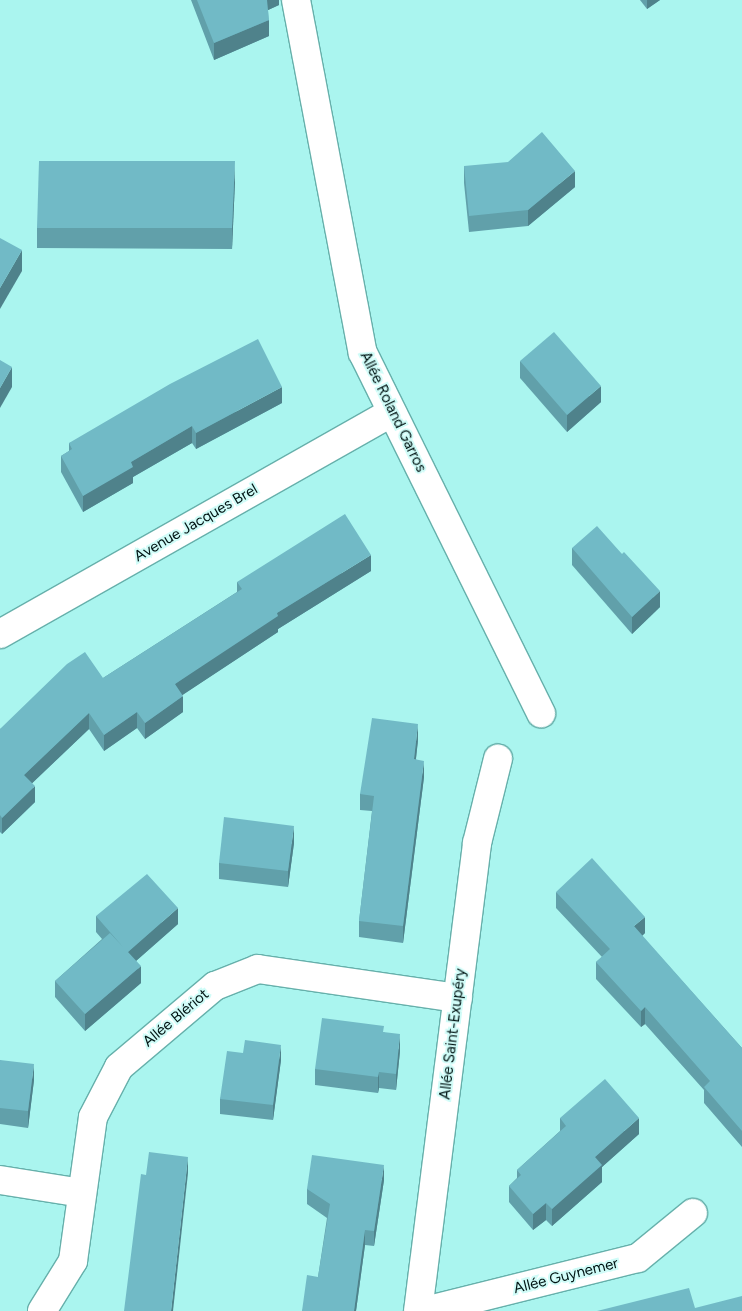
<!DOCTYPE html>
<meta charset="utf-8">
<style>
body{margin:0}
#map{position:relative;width:742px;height:1311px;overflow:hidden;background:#aaf5ef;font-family:Figtree,sans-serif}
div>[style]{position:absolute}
.roads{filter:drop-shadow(1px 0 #66b0ab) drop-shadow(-1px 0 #66b0ab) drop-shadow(0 1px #66b0ab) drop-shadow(0 -1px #66b0ab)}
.minor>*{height:28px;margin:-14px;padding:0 14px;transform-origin:14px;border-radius:14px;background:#fff}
.wall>*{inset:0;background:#61a0aa}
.shaded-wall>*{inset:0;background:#4f828b}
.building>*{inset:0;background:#71bac6}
span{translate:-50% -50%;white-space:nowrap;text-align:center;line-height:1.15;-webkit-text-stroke:4px #d0fcf8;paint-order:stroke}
.street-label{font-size:15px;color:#001413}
</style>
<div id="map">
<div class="roads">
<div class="minor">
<i style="left:296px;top:0;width:359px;rotate:79.3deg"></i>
<i style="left:363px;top:353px;width:402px;rotate:63.7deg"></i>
<i style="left:0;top:634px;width:450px;rotate:-29.5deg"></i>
<i style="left:0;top:1180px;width:83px;rotate:9deg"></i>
<i style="left:42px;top:1311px;width:59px;rotate:-58.2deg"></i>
<i style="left:73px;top:1261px;width:145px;rotate:-82.1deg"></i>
<i style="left:93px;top:1117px;width:56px;rotate:-62.5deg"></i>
<i style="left:119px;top:1067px;width:126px;rotate:-40.2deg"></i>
<i style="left:215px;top:986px;width:46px;rotate:-21.6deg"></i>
<i style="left:258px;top:969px;width:202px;rotate:8.3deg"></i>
<i style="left:418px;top:1311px;width:472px;rotate:-82.8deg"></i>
<i style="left:477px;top:843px;width:87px;rotate:-76deg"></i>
<i style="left:425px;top:1311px;width:219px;rotate:-14deg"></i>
<i style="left:638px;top:1258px;width:71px;rotate:-39.3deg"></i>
</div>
</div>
<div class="wall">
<i style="clip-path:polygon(191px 0,279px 0,279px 5px,268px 10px,269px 36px,214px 60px)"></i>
<i style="clip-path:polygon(640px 0,660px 0,647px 9px)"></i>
<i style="clip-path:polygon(464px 166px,575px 187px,528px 226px,469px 232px,464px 183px)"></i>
<i style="clip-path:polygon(235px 181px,232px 249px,37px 248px,37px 228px)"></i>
<i style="clip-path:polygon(520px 361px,601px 402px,567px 432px,520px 378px)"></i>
<i style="clip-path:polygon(282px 403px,196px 449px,192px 443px,133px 477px,133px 483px,83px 512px,61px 472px,61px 456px,69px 451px,69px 443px)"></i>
<i style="clip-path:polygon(572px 548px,622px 554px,660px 607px,632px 634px,572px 565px)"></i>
<i style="clip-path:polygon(371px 571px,278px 629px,278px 632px,182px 695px,183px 712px,145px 739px,137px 728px,104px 751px,89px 729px,32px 783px,35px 802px,2px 834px,0 832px,0 729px,103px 678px,237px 592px,237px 582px)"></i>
<i style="clip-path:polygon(418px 740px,416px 759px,424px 777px,403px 943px,359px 937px,359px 921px,372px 811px,360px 810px,360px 794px)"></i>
<i style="clip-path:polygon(294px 843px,288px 887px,219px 879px,219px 863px)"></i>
<i style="clip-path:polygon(556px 892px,645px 933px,642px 936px,742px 1048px,742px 1147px,704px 1103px,704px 1090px,645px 1024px,641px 1027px,596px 979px,596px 962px,602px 957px,556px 908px)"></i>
<i style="clip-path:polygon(96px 916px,178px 924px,136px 961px,141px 983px,85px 1031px,55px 997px,55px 981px,102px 939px,96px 932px)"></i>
<i style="clip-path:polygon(384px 1032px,400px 1051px,396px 1090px,379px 1088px,378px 1093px,315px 1085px,315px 1069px)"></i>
<i style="clip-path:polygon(243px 1053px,281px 1060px,273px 1120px,220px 1114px,220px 1099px)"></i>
<i style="clip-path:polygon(0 1060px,34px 1080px,28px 1128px,0 1124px)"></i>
<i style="clip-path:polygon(560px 1118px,639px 1134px,602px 1167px,602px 1182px,552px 1226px,546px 1220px,533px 1230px,509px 1202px,509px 1186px,517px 1178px,517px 1170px,560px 1131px)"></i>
<i style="clip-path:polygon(384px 1180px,374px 1246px,365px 1245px,356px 1311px,302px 1311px,318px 1277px,327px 1218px,307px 1204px,307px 1189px)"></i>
</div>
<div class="shaded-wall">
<i style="clip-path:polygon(266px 0,279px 0,279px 5px,266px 11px)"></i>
<i style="clip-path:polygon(647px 0,660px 0,647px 9px)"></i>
<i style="clip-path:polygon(269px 20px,269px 36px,214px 60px,214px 43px)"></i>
<i style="clip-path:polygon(235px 161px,235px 181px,232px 249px,232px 228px)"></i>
<i style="clip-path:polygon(575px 171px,575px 187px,528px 226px,528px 210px)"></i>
<i style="clip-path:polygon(22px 250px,22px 271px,0 309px,0 288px)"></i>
<i style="clip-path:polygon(12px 367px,12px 387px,0 408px,0 388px)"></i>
<i style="clip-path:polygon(601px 386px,601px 402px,567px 432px,567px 415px)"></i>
<i style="clip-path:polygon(282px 387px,282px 403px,196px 449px,196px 433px)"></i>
<i style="clip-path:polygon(192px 426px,192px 443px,133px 477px,133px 483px,83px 512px,83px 496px,131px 462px)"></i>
<i style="clip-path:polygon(371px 555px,371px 571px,278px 629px,278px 632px,175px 700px,175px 684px,277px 613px)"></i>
<i style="clip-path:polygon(660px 591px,660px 607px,632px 634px,632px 617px)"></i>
<i style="clip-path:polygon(183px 696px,183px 712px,145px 739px,145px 723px)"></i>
<i style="clip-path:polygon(137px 712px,137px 728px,104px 751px,104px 735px)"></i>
<i style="clip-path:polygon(89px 713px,89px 729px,24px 791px,24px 775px)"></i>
<i style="clip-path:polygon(418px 724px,418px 740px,414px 775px,414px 759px)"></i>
<i style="clip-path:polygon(424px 761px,424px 777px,403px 943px,403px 926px)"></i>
<i style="clip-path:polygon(35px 786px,35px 802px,2px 834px,2px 818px)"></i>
<i style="clip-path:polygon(294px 826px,294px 843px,288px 887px,288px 871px)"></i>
<i style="clip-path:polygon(178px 908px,178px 924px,128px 968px,128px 952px)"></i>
<i style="clip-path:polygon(645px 917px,645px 933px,634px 943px,634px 926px)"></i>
<i style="clip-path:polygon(141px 966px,141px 983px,85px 1031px,85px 1014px)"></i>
<i style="clip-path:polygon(645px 1007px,645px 1024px,641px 1027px,641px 1011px)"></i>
<i style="clip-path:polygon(400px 1034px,400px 1051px,396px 1090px,396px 1074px)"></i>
<i style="clip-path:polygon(281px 1045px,281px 1060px,273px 1120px,273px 1105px)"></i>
<i style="clip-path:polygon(34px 1064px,34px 1080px,28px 1128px,28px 1111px)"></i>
<i style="clip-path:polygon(379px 1072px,379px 1088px,378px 1093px,378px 1077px)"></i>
<i style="clip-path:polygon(639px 1118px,639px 1134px,602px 1167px,602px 1182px,552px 1226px,552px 1209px,595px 1157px)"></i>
<i style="clip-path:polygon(188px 1157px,188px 1173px,173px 1311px,171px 1311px)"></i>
<i style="clip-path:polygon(384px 1165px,384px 1180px,374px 1246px,374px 1231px)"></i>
<i style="clip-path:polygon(546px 1203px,546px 1220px,533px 1230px,533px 1214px)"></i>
<i style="clip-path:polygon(365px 1230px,365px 1245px,356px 1311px,354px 1311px)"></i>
</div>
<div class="building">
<i style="clip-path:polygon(197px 0,267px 0,269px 20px,214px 43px)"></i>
<i style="clip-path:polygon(542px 132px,575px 171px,528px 210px,469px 216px,464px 166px,508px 162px)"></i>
<i style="clip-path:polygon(39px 161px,235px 161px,232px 228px,37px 228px)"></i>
<i style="clip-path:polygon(0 238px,22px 250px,0 288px)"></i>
<i style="clip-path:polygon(554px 332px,601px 386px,567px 415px,520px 361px)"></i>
<i style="clip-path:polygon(258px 339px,282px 387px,196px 433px,192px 426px,131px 462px,133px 467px,83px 496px,61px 456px,72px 449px,69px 443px,170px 384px)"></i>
<i style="clip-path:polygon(0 360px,12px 367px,0 388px)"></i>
<i style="clip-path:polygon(345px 514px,371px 555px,277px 613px,278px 616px,175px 684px,183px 696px,145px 723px,137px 712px,104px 735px,89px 713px,24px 775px,35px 786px,2px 818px,0 815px,0 729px,67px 664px,85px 652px,103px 678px,242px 589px,237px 582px)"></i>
<i style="clip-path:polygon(597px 526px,622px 554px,624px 552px,660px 591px,632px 617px,572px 548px)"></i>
<i style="clip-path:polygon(372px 718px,418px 724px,414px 759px,424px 761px,403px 926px,359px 921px,374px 796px,360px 794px)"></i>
<i style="clip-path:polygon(224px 817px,294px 826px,288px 871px,219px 863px)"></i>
<i style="clip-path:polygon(592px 858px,645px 917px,634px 926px,742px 1048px,742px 1131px,704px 1087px,710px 1081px,645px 1007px,641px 1011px,596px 962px,610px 949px,556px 892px)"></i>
<i style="clip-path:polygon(147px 874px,178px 908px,128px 952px,141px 966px,85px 1014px,55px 981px,110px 933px,123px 947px,96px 916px)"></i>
<i style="clip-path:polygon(322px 1018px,384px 1026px,383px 1032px,400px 1034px,396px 1074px,379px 1072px,378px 1077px,315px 1069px)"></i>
<i style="clip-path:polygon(245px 1040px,281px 1045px,273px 1105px,220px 1099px,227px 1051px,243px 1053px)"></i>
<i style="clip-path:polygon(0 1060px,34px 1064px,28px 1111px,0 1108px)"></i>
<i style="clip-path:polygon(605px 1079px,639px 1118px,595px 1157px,602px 1165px,552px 1209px,546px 1203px,533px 1214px,509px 1186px,521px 1175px,517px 1170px,566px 1126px,560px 1118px)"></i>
<i style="clip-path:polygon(149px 1152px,188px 1157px,171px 1311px,124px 1311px,141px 1174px,146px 1175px)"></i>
<i style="clip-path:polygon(312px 1155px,384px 1165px,374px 1231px,365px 1230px,354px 1311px,302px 1311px,307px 1275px,318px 1277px,330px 1204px,307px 1189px)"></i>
<i style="clip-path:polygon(689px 1288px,695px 1308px,742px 1296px,742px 1311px,597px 1311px)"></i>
</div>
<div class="street-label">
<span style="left:393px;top:412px;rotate:64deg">Allée Roland Garros</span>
<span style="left:196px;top:523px;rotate:-30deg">Avenue Jacques Brel</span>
<span style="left:176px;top:1018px;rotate:-40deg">Allée Blériot</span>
<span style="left:453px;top:1034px;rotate:-83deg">Allée Saint-Exupéry</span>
<span style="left:566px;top:1276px;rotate:-14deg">Allée Guynemer</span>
</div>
</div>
